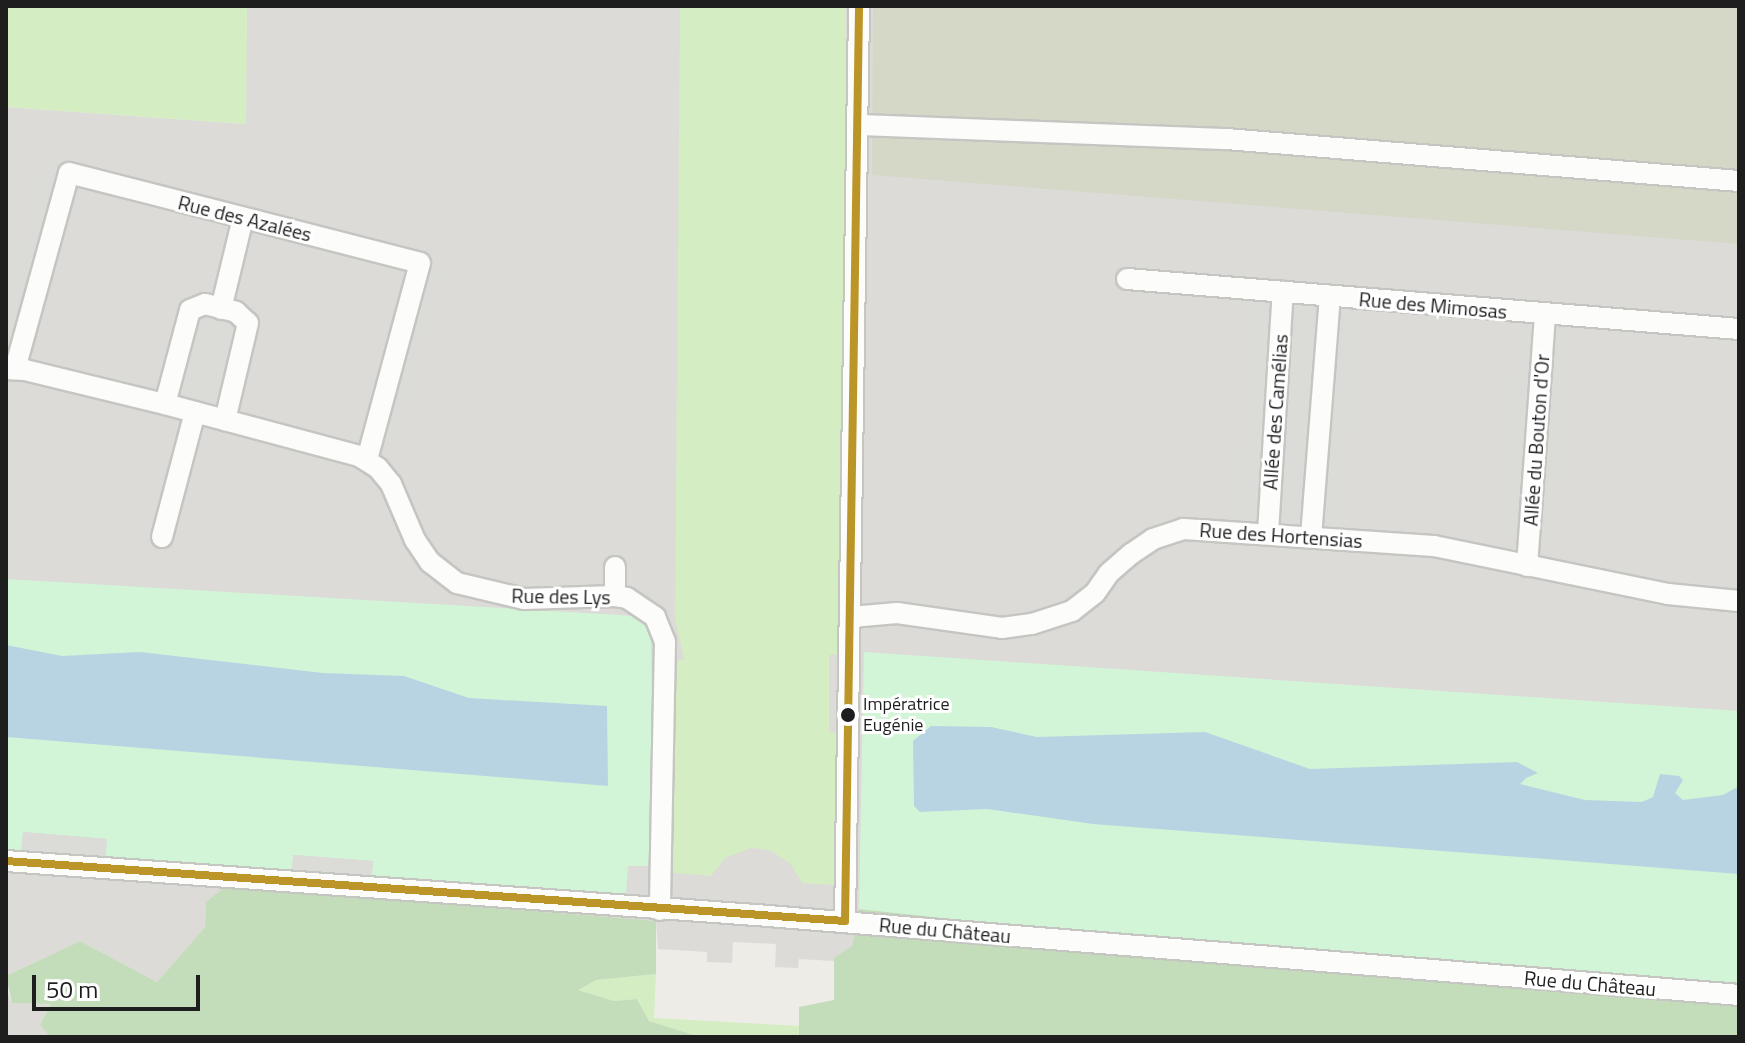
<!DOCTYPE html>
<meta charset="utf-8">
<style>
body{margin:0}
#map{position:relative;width:1745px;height:1043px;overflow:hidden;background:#edece6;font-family:"Titillium Web",sans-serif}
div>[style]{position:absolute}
.residential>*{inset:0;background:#dcdbd8}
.construction>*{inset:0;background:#d5d7c7}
.grass>*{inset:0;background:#d4edc3}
.forest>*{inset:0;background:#c3ddba}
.park>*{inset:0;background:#d3f5d7}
.parking>*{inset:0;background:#dbdbd8}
.water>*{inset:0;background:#b8d4e2}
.roads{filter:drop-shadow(2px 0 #c5c5c2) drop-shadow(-2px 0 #c5c5c2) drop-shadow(0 2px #c5c5c2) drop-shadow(0 -2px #c5c5c2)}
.street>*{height:20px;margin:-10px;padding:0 10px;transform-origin:10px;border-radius:10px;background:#fcfcfb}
.bus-1>*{height:8px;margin:-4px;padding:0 4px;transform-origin:4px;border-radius:4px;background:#bc9528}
.dots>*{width:22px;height:22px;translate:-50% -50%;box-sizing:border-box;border:4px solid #fff;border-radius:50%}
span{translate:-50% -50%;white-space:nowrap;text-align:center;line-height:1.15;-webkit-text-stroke:6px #fff;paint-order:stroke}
.bus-label{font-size:18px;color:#1e1e1e}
.left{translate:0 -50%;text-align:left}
.street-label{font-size:20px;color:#1e1e1e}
.frame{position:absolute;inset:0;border:8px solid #1e1e1e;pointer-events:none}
.scale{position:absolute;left:32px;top:975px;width:168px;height:36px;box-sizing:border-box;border:4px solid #1e1e1e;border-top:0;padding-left:10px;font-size:24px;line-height:28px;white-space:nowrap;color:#1e1e1e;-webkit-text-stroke:6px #fff;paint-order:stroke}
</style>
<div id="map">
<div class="residential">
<i style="clip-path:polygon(247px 6px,1739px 6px,1739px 1003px,859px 910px,852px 946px,834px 961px,799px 959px,798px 968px,775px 967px,776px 944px,733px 942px,732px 963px,707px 962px,707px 952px,658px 949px,656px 921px,206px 902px,205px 927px,157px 982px,80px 941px,6px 976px,6px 107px,245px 124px)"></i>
<i style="clip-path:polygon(6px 987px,12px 1003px,51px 1004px,40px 1025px,50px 1037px,6px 1037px)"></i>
</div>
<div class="construction">
<i style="clip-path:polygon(873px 6px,1739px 6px,1739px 244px,872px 175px)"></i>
</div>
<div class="grass">
<i style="clip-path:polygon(6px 6px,247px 6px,246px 124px,6px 107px)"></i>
<i style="clip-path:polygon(680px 6px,846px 6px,843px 654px,829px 655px,829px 732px,841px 733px,840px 860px,834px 885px,802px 883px,790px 863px,769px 850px,751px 848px,725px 858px,711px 876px,673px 873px,674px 661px,684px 660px,675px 618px)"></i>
<i style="clip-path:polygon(656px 974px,654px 1018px,799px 1026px,799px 1037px,700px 1037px,649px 1021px,637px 999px,614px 1001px,577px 990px,596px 980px)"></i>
</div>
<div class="forest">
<i style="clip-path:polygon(225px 887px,656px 921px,656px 974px,596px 980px,578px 990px,614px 1001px,637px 999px,649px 1021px,700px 1037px,50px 1037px,40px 1025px,51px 1004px,12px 1003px,6px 976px,80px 941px,157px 982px,205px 927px,206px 902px)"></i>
<i style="clip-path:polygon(859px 909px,1739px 1003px,1739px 1037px,799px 1037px,799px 1007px,834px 1000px,834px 958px,852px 946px)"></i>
</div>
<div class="park">
<i style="clip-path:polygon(6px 579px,637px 616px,651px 627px,653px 866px,628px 866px,626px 894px,371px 883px,373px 861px,294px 855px,291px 877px,105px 861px,107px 839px,23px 832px,21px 854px,6px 853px)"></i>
<i style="clip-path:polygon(864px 652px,1739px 711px,1739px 1003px,859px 909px)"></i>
</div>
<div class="parking">
<i style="clip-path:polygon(45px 160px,70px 168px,19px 354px,6px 351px,6px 310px)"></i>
<i style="clip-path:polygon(419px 267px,440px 272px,395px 445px,374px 440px)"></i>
<i style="clip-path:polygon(1252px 300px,1361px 308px,1342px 527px,1235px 517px)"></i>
<i style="clip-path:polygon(189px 313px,247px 326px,229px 406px,169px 390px)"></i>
<i style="clip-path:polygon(1517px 324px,1570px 327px,1554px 543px,1498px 529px)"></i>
<i style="clip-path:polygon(23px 832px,107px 839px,105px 861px,21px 854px)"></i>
<i style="clip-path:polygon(293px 855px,373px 861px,371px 883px,291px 877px)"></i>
</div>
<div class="water">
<i style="clip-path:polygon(6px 645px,62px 656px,140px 652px,323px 673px,404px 676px,469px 698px,607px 706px,608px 786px,6px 737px)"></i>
<i style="clip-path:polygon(931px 726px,991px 727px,1037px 737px,1205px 732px,1310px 769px,1517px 762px,1538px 773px,1526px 778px,1520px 784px,1585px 800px,1642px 802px,1653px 797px,1660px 774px,1679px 776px,1683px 780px,1675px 793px,1683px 800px,1723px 795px,1739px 786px,1739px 874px,1093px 824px,987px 809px,920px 812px,914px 806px,913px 741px)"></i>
</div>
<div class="roads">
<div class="street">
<i style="left:858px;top:125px;width:368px;rotate:2.2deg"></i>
<i style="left:1226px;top:139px;width:515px;rotate:4.68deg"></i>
<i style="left:1127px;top:279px;width:614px;rotate:4.67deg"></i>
<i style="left:221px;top:309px;width:94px;rotate:-76.4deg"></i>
<i style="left:6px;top:369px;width:19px;rotate:3deg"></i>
<i style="left:25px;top:370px;width:144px;rotate:13.7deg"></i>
<i style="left:165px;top:404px;width:201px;rotate:15deg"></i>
<i style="left:359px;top:456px;width:22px;rotate:32deg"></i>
<i style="left:378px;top:468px;width:21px;rotate:51deg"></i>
<i style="left:391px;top:484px;width:61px;rotate:66.8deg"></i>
<i style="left:415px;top:540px;width:27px;rotate:56deg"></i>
<i style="left:430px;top:562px;width:34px;rotate:38deg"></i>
<i style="left:457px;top:583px;width:69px;rotate:13.4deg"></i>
<i style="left:524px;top:599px;width:91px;rotate:-1.9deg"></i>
<i style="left:615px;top:596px;width:12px;rotate:9deg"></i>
<i style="left:627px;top:598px;width:34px;rotate:34deg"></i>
<i style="left:655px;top:617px;width:27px;rotate:68deg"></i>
<i style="left:665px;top:642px;width:268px;rotate:91.1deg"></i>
<i style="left:15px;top:369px;width:203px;rotate:-74.6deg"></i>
<i style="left:69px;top:173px;width:190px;rotate:14.3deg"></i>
<i style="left:253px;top:220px;width:172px;rotate:14.4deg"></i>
<i style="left:420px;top:263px;width:204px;rotate:105.1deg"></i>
<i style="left:165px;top:404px;width:97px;rotate:-75.1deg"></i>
<i style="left:190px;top:310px;width:16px;rotate:-22deg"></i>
<i style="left:205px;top:304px;width:32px;rotate:14deg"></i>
<i style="left:236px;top:312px;width:16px;rotate:43deg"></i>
<i style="left:248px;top:323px;width:100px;rotate:103.3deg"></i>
<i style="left:1268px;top:533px;width:242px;rotate:-86.5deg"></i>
<i style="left:162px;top:537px;width:129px;rotate:-75.2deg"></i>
<i style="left:1311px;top:537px;width:242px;rotate:-85.5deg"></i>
<i style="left:1527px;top:566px;width:252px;rotate:-85.9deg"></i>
<i style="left:615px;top:596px;width:29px;rotate:-90deg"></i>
<i style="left:851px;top:617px;width:46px;rotate:-5deg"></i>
<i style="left:897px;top:613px;width:106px;rotate:8.1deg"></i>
<i style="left:1002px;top:628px;width:30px;rotate:-8deg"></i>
<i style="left:1032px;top:624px;width:42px;rotate:-18deg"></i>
<i style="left:1072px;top:611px;width:29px;rotate:-38deg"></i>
<i style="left:1095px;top:593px;width:24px;rotate:-55deg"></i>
<i style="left:1109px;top:573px;width:29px;rotate:-41deg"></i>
<i style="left:1131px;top:554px;width:27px;rotate:-34deg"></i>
<i style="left:1153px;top:539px;width:32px;rotate:-18deg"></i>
<i style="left:1183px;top:529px;width:252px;rotate:3.9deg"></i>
<i style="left:1434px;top:546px;width:239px;rotate:11.6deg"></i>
<i style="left:1668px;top:594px;width:71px;rotate:5.6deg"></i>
<i style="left:6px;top:861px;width:752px;rotate:4.12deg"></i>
<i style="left:756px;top:915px;width:986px;rotate:4.65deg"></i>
<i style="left:845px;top:921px;width:915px;rotate:-89.12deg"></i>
</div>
</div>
<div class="bus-1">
<i style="left:6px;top:861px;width:841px;rotate:4.09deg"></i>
<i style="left:845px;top:921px;width:915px;rotate:-89.12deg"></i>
</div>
<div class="dots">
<i style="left:848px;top:715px;background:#1e1e1e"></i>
</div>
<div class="bus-label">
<span class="left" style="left:863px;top:715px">Impératrice<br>Eugénie</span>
</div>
<div class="street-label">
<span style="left:245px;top:218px;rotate:14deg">Rue des Azalées</span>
<span style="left:1433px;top:305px;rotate:5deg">Rue des Mimosas</span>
<span style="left:1275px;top:412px;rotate:-86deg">Allée des Camélias</span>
<span style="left:1536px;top:440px;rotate:-86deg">Allée du Bouton d'Or</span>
<span style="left:1281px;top:535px;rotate:4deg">Rue des Hortensias</span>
<span style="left:561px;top:596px;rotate:1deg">Rue des Lys</span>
<span style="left:945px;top:930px;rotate:5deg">Rue du Château</span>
<span style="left:1590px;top:983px;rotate:5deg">Rue du Château</span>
</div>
<div class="frame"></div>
<div class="scale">50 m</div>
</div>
